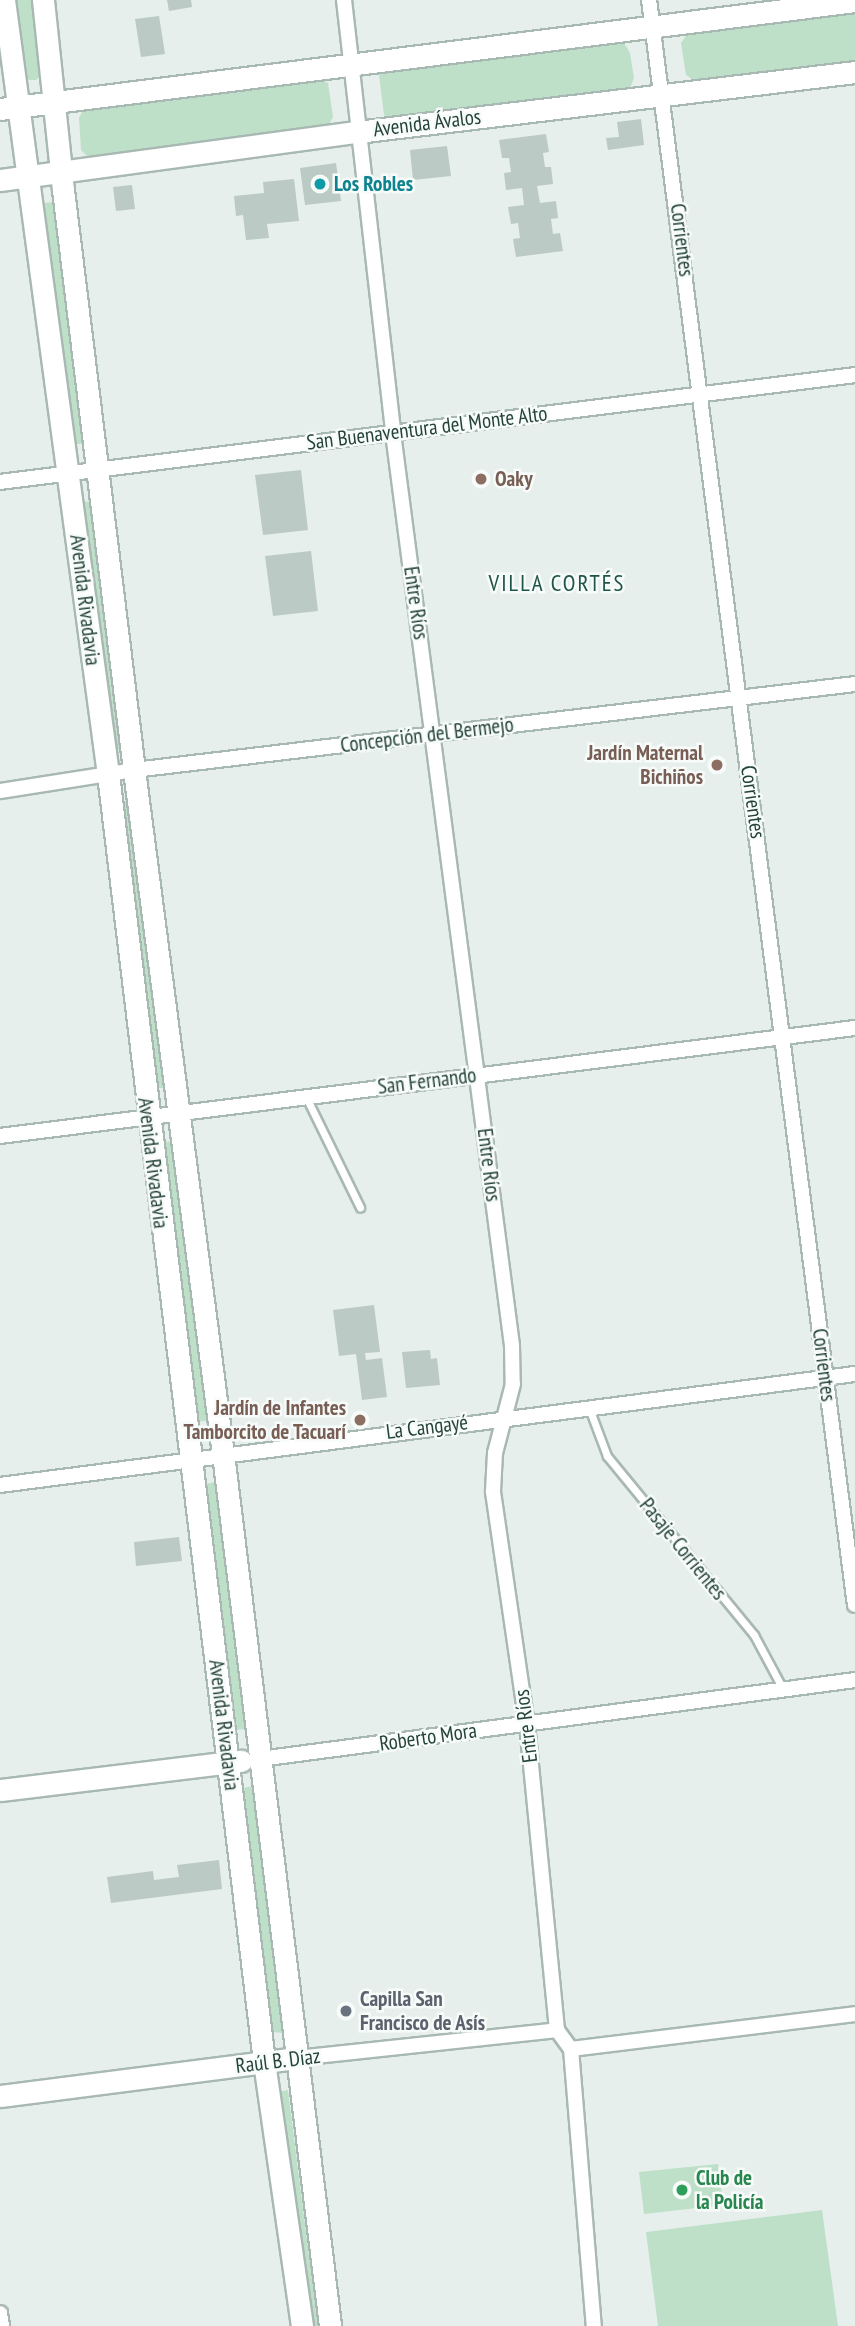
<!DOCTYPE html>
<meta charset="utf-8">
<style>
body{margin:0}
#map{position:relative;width:855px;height:2326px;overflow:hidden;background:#e6efeb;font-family:"PT Sans Narrow",sans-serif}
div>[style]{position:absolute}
.green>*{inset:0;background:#bfe0c8}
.building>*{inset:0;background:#bbcac4}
.roads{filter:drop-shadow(2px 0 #a8b8b2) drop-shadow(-2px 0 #a8b8b2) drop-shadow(0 2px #a8b8b2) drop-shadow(0 -2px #a8b8b2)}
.lane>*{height:7px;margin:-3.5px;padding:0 3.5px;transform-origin:3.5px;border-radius:3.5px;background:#fff}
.street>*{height:14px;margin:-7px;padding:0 7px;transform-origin:7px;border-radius:7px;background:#fff}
.secondary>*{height:21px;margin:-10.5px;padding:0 10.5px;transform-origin:10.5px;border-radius:10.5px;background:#fff}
.dots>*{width:19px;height:19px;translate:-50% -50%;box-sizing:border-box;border:4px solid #f7fbf9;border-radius:50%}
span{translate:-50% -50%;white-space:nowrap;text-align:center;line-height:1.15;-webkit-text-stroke:5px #f7fbf9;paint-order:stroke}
.street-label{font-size:21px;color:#24423a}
.culture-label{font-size:21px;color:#0d838f;font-weight:700}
.left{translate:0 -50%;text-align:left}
.education-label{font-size:21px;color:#785e54;font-weight:700}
.right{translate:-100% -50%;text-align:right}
.worship-label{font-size:21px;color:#5b616d;font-weight:700}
.leisure-label{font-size:21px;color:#27864d;font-weight:700}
.neighbourhood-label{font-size:23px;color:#1f5548;letter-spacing:2px}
</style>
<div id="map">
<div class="green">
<i style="clip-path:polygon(16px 0,31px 0,42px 75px,36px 80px,29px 80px,25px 75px)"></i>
<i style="clip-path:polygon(855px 10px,855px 64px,699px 84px,686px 75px,681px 43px,689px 31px)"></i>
<i style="clip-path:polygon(623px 41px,630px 53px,634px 78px,629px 91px,394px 119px,384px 115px,379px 75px,387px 67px)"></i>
<i style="clip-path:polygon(314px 76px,328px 83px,333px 117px,327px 128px,90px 159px,81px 150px,79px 118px,84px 108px)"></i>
<i style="clip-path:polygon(58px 201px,87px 444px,74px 444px,40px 204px)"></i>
<i style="clip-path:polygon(92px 501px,122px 749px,115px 750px,79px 503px)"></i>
<i style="clip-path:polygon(122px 801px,128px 801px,167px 1088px,154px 1088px,119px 804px)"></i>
<i style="clip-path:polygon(175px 1141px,210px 1420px,196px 1422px,163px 1142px)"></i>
<i style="clip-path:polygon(215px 1482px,247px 1729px,235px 1730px,206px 1484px)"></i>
<i style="clip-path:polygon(253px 1786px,283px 2033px,272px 2032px,244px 1788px)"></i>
<i style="clip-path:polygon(288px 2090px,318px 2326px,308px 2326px,279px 2092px)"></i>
<i style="clip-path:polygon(718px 2164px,723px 2205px,644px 2214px,639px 2172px)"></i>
<i style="clip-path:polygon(822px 2210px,838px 2326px,658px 2326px,646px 2232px)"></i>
</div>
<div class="building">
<i style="clip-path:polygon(167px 0,191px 0,192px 7px,169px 11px)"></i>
<i style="clip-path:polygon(159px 16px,165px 54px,141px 57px,135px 19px)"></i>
<i style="clip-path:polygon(641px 119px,644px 145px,608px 150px,606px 138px,619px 137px,617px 122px)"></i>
<i style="clip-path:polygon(546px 134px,549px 152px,543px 153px,545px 167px,551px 167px,553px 184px,537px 186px,540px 203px,556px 201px,558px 218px,551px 219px,553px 234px,560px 233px,563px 251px,516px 257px,513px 239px,520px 238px,518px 223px,511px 224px,508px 207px,524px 205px,522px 188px,506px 190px,504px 173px,511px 172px,509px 158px,502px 158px,499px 140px)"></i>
<i style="clip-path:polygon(447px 146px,451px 176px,413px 180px,410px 150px)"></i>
<i style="clip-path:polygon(336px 163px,341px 201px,305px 205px,300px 168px)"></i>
<i style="clip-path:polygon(294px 179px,299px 221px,267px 224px,269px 238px,246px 240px,243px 215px,236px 216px,234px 196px,264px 193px,263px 182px)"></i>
<i style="clip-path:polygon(132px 185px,135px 209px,116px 211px,113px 187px)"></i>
<i style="clip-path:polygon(301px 470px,308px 530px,263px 535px,255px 475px)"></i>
<i style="clip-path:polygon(311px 551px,318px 611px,273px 616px,265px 556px)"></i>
<i style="clip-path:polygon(374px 1305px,380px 1352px,365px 1353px,366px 1360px,382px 1358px,387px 1397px,362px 1400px,356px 1354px,339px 1356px,333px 1310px)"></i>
<i style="clip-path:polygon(430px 1350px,431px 1359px,437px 1358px,440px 1385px,406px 1388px,402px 1352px)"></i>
<i style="clip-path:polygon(179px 1537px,182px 1561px,136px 1566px,134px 1542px)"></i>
<i style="clip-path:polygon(219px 1860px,222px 1889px,111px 1903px,107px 1877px,153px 1871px,154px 1880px,179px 1877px,177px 1865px)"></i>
</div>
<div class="roads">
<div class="lane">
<i style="left:306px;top:1097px;width:123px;rotate:63.9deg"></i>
<i style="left:589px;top:1408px;width:51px;rotate:69.4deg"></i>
<i style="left:607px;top:1456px;width:232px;rotate:50.6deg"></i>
<i style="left:754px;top:1635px;width:61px;rotate:61.8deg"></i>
</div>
<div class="street">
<i style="left:344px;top:0;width:436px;rotate:83.5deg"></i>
<i style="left:393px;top:433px;width:920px;rotate:82.57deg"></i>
<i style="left:512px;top:1345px;width:39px;rotate:89deg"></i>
<i style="left:513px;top:1384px;width:71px;rotate:104.6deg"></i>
<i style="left:495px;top:1453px;width:39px;rotate:93deg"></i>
<i style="left:493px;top:1492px;width:234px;rotate:81.7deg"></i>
<i style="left:527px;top:1724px;width:307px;rotate:84.4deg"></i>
<i style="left:557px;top:2030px;width:24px;rotate:54deg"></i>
<i style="left:571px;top:2049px;width:278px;rotate:85.3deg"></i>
<i style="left:649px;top:0;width:1618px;rotate:82.69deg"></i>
<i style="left:0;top:482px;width:862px;rotate:-7.13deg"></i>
<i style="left:0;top:791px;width:136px;rotate:-8.9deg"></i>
<i style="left:134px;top:770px;width:726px;rotate:-6.8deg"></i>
<i style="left:0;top:1136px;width:862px;rotate:-7.2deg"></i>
<i style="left:0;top:1485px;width:862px;rotate:-7.4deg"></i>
<i style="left:260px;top:1759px;width:600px;rotate:-7.56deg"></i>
<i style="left:571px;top:2049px;width:286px;rotate:-7deg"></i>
<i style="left:297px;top:2058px;width:262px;rotate:-6.1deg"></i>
<i style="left:0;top:2313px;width:13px;rotate:81deg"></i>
</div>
<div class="secondary">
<i style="left:4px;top:0;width:781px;rotate:82.35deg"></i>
<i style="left:108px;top:774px;width:1297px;rotate:83.09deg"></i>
<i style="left:264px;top:2062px;width:267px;rotate:81.8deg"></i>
<i style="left:43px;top:0;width:191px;rotate:84deg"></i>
<i style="left:63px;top:190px;width:584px;rotate:83.02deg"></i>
<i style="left:134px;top:770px;width:690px;rotate:82.59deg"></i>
<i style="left:223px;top:1454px;width:879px;rotate:83deg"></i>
<i style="left:0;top:109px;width:862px;rotate:-7.2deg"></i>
<i style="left:0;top:180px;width:360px;rotate:-7.7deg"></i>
<i style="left:357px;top:132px;width:502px;rotate:-6.87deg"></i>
<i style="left:0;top:1790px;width:243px;rotate:-6.9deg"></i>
<i style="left:0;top:2096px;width:299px;rotate:-7.3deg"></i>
</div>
</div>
<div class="dots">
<i style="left:320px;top:184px;background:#0f9aa8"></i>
<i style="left:481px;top:479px;background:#8d6e63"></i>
<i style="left:717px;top:765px;background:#8d6e63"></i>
<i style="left:360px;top:1420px;background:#8d6e63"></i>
<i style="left:346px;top:2011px;background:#6b7280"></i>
<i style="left:682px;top:2190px;background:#2e9e5b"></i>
</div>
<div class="street-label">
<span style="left:427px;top:123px;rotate:-7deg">Avenida Ávalos</span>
<span style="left:682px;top:240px;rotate:83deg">Corrientes</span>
<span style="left:427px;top:428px;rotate:-7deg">San Buenaventura del Monte Alto</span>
<span style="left:85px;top:600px;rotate:83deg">Avenida Rivadavia</span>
<span style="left:416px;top:603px;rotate:82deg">Entre Ríos</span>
<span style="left:427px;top:735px;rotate:-7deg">Concepción del Bermejo</span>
<span style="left:753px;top:802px;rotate:82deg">Corrientes</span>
<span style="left:427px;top:1081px;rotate:-7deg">San Fernando</span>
<span style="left:153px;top:1163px;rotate:83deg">Avenida Rivadavia</span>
<span style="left:489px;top:1165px;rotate:83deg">Entre Ríos</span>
<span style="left:824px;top:1365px;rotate:83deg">Corrientes</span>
<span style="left:427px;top:1427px;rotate:-7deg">La Cangayé</span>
<span style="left:683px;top:1549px;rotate:51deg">Pasaje Corrientes</span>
<span style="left:224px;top:1725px;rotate:83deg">Avenida Rivadavia</span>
<span style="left:526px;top:1726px;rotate:-97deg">Entre Ríos</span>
<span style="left:428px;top:1737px;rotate:-8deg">Roberto Mora</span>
<span style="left:278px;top:2061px;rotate:-7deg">Raúl B. Díaz</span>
</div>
<div class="culture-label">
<span class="left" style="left:334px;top:184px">Los Robles</span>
</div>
<div class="education-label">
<span class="left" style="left:495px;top:479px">Oaky</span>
<span class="right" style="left:703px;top:765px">Jardín Maternal<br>Bichiños</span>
<span class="right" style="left:346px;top:1420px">Jardín de Infantes<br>Tamborcito de Tacuarí</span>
</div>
<div class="worship-label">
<span class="left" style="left:360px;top:2011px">Capilla San<br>Francisco de Asís</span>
</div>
<div class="leisure-label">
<span class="left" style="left:696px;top:2190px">Club de<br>la Policía</span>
</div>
<div class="neighbourhood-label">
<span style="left:557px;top:583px">VILLA CORTÉS</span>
</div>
</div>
